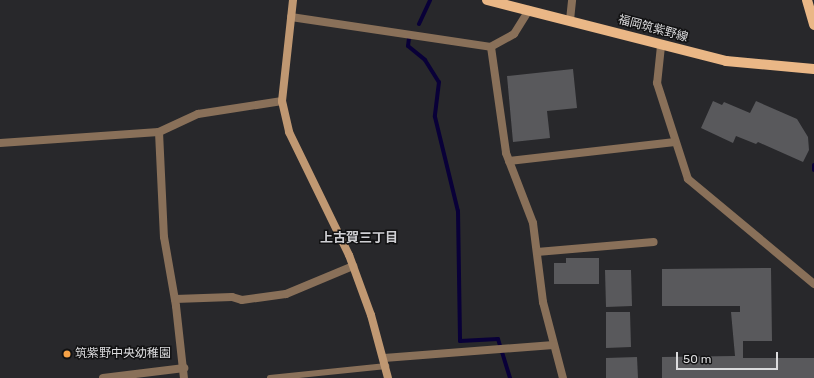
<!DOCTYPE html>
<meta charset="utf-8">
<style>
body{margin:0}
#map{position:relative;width:814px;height:378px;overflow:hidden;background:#28282b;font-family:Rubik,"Noto Sans JP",sans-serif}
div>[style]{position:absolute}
.stream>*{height:4px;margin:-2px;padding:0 2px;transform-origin:2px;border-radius:2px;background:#090038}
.building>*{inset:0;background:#59595c}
.lane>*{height:6px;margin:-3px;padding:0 3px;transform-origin:3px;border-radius:3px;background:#897059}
.street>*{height:8px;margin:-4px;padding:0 4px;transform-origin:4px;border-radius:4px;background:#897059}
.secondary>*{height:8px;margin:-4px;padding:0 4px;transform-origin:4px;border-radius:4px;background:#c09872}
.primary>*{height:10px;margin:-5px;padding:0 5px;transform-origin:5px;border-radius:5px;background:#eab786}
.dots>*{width:11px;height:11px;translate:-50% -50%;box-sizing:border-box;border:2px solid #111112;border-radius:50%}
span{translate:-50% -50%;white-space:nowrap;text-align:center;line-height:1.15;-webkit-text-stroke:3px #111112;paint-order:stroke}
.street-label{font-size:12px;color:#dcdcde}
.poi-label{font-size:12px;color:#dcdcde}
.left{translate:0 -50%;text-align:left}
.neighbourhood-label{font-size:13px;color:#cfcfd3;font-weight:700}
.scale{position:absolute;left:676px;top:352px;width:102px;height:18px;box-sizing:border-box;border:2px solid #dcdcde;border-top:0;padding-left:5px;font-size:12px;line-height:14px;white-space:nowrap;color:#dcdcde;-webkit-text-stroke:3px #111112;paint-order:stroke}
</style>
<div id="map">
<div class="stream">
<i style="left:419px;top:24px;width:26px;rotate:-65deg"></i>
<i style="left:409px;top:38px;width:8px;rotate:97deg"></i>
<i style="left:408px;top:46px;width:22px;rotate:39deg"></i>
<i style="left:425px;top:60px;width:26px;rotate:58deg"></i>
<i style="left:439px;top:82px;width:35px;rotate:97deg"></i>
<i style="left:435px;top:117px;width:97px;rotate:76.3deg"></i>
<i style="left:458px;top:211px;width:130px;rotate:89.1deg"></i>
<i style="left:460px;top:341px;width:38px;rotate:-3deg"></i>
<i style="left:498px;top:339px;width:41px;rotate:72.9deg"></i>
<i style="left:814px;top:165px;width:5px;rotate:90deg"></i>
</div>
<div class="building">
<i style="clip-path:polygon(573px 69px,577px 108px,547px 111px,550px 138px,513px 142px,507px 76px)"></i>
<i style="clip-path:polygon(713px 101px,722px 105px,724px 102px,750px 113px,756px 101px,797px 119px,808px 137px,809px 150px,803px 162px,758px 142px,756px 144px,736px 136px,733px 143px,701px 128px)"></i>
<i style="clip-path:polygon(566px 258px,599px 258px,599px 284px,554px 284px,554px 263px,566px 263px)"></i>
<i style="clip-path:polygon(771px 268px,772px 341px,743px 341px,743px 358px,814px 358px,814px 378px,662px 378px,662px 357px,735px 356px,731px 312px,740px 312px,740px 306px,662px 306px,662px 269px)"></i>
<i style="clip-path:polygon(605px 270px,631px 270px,632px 306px,606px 307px)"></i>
<i style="clip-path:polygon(606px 312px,630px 312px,631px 347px,606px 348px)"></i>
<i style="clip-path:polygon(637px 357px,638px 378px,606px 378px,606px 358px)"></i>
</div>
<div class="lane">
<i style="left:270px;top:378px;width:117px;rotate:-5.9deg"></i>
</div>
<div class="street">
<i style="left:529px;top:10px;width:28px;rotate:122deg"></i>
<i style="left:514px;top:34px;width:26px;rotate:151deg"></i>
<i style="left:491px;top:47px;width:107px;rotate:81.9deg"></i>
<i style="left:506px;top:153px;width:75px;rotate:68.9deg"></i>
<i style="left:533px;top:223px;width:80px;rotate:82.8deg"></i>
<i style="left:543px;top:302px;width:79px;rotate:75.3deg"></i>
<i style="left:291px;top:17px;width:202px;rotate:8.5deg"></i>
<i style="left:570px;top:20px;width:20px;rotate:-84deg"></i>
<i style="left:661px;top:46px;width:37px;rotate:96deg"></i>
<i style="left:657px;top:83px;width:101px;rotate:72.1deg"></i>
<i style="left:688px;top:179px;width:164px;rotate:39.8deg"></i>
<i style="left:159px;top:132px;width:105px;rotate:87.3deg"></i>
<i style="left:164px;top:237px;width:70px;rotate:80.1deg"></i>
<i style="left:176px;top:306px;width:72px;rotate:83.7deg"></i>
<i style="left:0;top:143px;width:159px;rotate:-4deg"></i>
<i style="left:159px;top:132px;width:43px;rotate:-24.8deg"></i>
<i style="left:198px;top:114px;width:85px;rotate:-8.8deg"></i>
<i style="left:509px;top:161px;width:167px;rotate:-6.5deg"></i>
<i style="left:537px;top:252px;width:117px;rotate:-4.9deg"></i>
<i style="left:175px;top:299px;width:57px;rotate:-2deg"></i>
<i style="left:232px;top:297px;width:10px;rotate:17deg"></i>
<i style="left:242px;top:300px;width:44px;rotate:-7.8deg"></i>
<i style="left:286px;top:294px;width:73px;rotate:-22.7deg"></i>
<i style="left:384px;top:358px;width:170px;rotate:-4.4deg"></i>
<i style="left:103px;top:378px;width:82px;rotate:-7deg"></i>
</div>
<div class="secondary">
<i style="left:293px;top:0;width:102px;rotate:96.2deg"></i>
<i style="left:282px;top:101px;width:32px;rotate:77deg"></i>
<i style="left:289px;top:132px;width:137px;rotate:64deg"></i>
<i style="left:349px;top:255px;width:64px;rotate:69.9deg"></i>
<i style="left:371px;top:315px;width:65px;rotate:74.9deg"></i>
</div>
<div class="primary">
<i style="left:487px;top:0;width:247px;rotate:14.3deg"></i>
<i style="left:726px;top:61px;width:88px;rotate:5.2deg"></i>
<i style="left:807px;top:0;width:26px;rotate:74deg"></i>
</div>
<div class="dots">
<i style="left:67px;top:354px;background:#f6a247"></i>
</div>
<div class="street-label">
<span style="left:653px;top:29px;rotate:15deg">福岡筑紫野線</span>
</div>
<div class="poi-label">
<span class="left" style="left:75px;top:354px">筑紫野中央幼稚園</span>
</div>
<div class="neighbourhood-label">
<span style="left:359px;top:238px">上古賀三丁目</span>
</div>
<div class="scale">50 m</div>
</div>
